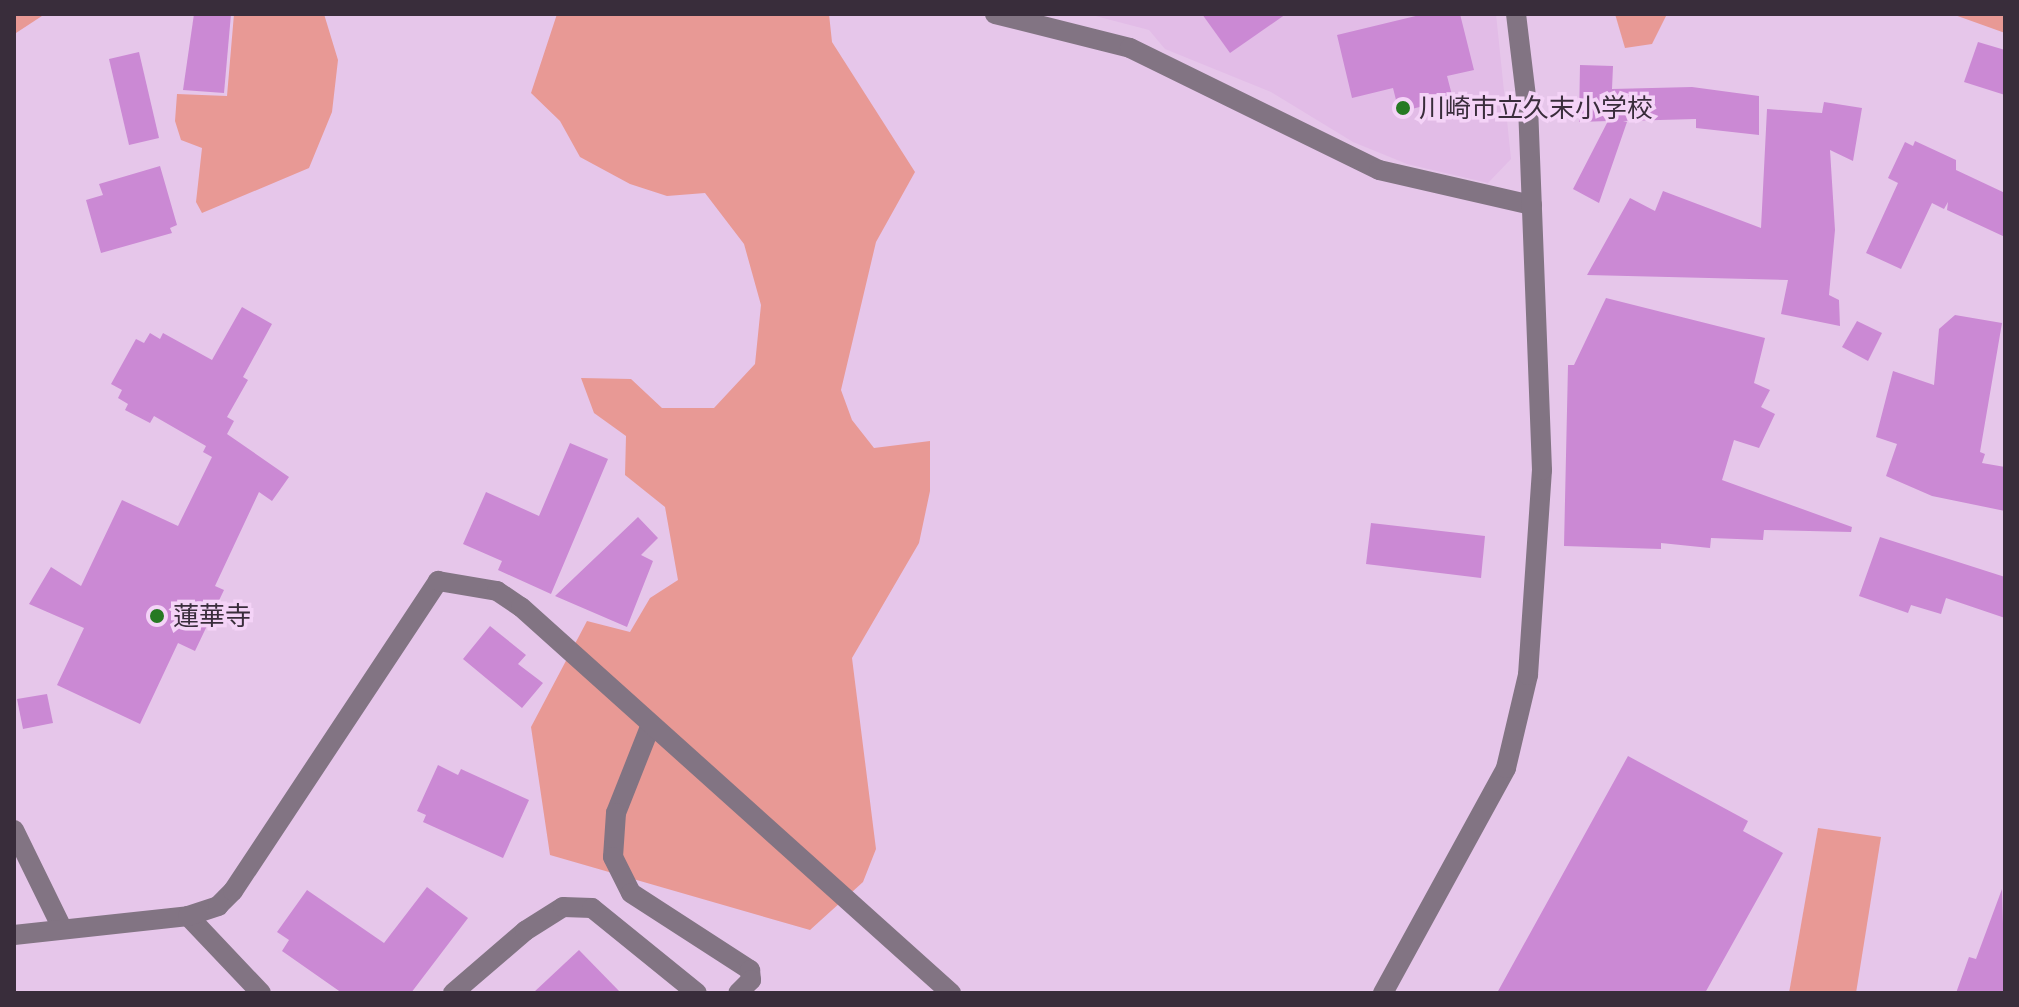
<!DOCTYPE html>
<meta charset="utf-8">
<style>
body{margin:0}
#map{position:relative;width:2019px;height:1007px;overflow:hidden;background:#e6c6ea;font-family:Quicksand,"Noto Sans JP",sans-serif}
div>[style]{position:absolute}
.built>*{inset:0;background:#e2bce7}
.green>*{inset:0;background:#e89995}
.building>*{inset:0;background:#cb89d4}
.minor>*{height:20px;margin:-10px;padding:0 10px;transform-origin:10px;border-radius:10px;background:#827483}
.dots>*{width:22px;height:22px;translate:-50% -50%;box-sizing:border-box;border:4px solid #f4d3f7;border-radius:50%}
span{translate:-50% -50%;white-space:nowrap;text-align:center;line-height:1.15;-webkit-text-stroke:7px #f4d3f7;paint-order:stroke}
.poi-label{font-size:26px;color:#392d3b}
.left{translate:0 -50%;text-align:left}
.frame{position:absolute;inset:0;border:16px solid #392d3b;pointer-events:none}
</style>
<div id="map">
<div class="built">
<i style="clip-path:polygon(1088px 14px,1496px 14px,1511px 159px,1488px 183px,1407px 164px,1353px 142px,1271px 92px,1165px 49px,1149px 30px)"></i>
</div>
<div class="green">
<i style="clip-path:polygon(14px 14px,45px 14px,16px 33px)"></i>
<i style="clip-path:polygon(234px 14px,324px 14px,338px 60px,332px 112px,309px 168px,202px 213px,196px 202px,202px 148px,181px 140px,175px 121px,177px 94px,227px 96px)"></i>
<i style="clip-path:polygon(557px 14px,829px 14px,832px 42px,915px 172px,876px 242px,841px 390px,852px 420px,874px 448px,930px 441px,930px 491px,919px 543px,852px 658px,876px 849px,863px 882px,810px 930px,550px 855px,531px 727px,587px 621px,630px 632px,650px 598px,678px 580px,665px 507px,625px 475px,626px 436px,594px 413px,581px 378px,631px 379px,662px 408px,714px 408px,755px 364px,761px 305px,744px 244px,705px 193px,667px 196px,630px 184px,580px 157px,560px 121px,531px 93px)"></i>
<i style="clip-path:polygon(1615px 14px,1667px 14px,1652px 44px,1625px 48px)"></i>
<i style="clip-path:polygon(1952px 14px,2005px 14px,2005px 33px)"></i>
<i style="clip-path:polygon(1818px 828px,1881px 837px,1856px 993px,1789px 993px)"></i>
</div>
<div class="building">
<i style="clip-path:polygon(194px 14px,231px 14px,224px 93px,183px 90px)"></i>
<i style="clip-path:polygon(1202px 14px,1286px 14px,1230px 53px)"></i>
<i style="clip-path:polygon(1424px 14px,1460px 14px,1474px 70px,1447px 76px,1453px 99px,1399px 112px,1393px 88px,1352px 98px,1337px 35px)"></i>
<i style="clip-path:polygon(1978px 42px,2005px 50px,2005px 95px,1964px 82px)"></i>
<i style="clip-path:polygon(139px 52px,159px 138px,129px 145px,109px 59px)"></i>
<i style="clip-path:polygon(1580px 65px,1613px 66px,1612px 89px,1692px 87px,1759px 96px,1759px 135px,1696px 128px,1696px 119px,1623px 121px,1627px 122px,1599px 203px,1573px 189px,1608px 121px,1579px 122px)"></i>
<i style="clip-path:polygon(1824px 102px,1862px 108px,1853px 161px,1830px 150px,1835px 230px,1829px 295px,1839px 300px,1840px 326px,1781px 314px,1788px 280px,1587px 275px,1630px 198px,1655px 211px,1663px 191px,1761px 228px,1767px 109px,1822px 113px)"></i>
<i style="clip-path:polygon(1915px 141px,1956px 160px,1956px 170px,2005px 193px,2005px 237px,1947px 210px,1948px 202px,1944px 209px,1932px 203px,1901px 269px,1866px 253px,1898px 183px,1888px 178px,1905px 142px,1913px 146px)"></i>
<i style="clip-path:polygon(160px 166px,177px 225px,170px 228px,172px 233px,101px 253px,86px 200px,103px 195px,99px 184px)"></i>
<i style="clip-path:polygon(1606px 298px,1765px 338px,1754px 383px,1770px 390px,1761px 407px,1775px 414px,1759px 448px,1734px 440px,1722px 480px,1852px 527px,1851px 532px,1764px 530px,1763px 540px,1711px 538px,1710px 548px,1661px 543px,1661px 549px,1564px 546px,1568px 365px,1574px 365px)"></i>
<i style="clip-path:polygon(242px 307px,272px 324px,243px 377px,248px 380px,227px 417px,234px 421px,227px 434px,289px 477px,272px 501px,259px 492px,215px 586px,224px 590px,195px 651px,178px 643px,140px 724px,57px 685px,84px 628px,29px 604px,51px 567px,81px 586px,122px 500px,178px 526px,212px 457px,203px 452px,206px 446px,154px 416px,150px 423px,125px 410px,128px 404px,118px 398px,122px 390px,111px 384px,136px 339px,144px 343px,150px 333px,160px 339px,163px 333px,212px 360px)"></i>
<i style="clip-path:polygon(1955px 315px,2002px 323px,1980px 452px,1985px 454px,1982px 463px,2005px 467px,2005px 511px,1932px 496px,1886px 476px,1897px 444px,1876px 437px,1893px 371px,1934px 385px,1939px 329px)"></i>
<i style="clip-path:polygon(1857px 321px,1882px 333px,1868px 361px,1842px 347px)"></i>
<i style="clip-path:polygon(570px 443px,608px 459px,551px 594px,498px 570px,502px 561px,463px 544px,486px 492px,539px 516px)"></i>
<i style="clip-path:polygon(638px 517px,658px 538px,641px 555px,653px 561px,627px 627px,555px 596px)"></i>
<i style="clip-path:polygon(1371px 523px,1485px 536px,1481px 578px,1366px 564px)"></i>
<i style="clip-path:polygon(1880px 537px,2005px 577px,2005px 618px,1946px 598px,1941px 614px,1911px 605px,1908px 613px,1859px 596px)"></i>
<i style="clip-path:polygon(490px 626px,526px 655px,518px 664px,543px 683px,522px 708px,463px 659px)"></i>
<i style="clip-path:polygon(47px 694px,53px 723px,23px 729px,17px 699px)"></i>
<i style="clip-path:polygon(1628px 756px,1748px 821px,1743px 831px,1783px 853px,1705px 993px,1497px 993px)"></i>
<i style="clip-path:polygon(438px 765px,458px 775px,461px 769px,529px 800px,503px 858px,423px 822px,426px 815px,417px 811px)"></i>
<i style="clip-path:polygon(427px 887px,468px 918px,411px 993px,342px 993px,282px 951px,289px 940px,277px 932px,307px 890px,384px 943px)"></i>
<i style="clip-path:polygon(2002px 889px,2005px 993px,1956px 993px,1969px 957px,1976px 959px)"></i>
<i style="clip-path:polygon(579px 950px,621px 993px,533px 993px)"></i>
</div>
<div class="minor">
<i style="left:995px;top:14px;width:139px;rotate:14.1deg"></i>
<i style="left:1130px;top:48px;width:277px;rotate:26.1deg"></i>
<i style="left:1379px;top:170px;width:157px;rotate:12.9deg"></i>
<i style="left:650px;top:727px;width:92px;rotate:111.6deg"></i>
<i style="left:616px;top:813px;width:44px;rotate:93.9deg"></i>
<i style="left:613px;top:857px;width:40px;rotate:63.4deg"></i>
<i style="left:631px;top:893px;width:142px;rotate:32.9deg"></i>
<i style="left:750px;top:970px;width:10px;rotate:84deg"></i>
<i style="left:751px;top:980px;width:18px;rotate:135deg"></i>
<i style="left:14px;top:830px;width:107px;rotate:63.9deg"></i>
<i style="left:188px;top:916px;width:106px;rotate:46.5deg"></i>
<i style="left:14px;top:935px;width:175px;rotate:-6.2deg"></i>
<i style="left:188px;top:916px;width:32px;rotate:-18deg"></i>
<i style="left:218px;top:906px;width:21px;rotate:-45deg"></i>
<i style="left:233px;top:891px;width:372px;rotate:-56.5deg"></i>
<i style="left:438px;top:581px;width:60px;rotate:9.6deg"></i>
<i style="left:497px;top:591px;width:29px;rotate:34deg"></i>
<i style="left:521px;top:607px;width:578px;rotate:41.91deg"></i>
<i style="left:453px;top:993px;width:95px;rotate:-40.7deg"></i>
<i style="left:525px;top:931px;width:45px;rotate:-32.3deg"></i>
<i style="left:563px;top:907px;width:29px;rotate:2deg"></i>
<i style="left:592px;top:908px;width:135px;rotate:39deg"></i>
<i style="left:1383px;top:993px;width:256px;rotate:-61.3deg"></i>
<i style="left:1506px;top:768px;width:96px;rotate:-76.7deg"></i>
<i style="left:1528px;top:675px;width:205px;rotate:-86.1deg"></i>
<i style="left:1542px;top:470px;width:357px;rotate:-92.2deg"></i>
<i style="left:1528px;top:113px;width:100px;rotate:-96.9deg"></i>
</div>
<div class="dots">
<i style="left:1403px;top:108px;background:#267923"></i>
<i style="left:157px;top:616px;background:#267923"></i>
</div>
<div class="poi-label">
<span class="left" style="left:1419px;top:108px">川崎市立久末小学校</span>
<span class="left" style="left:173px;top:616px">蓮華寺</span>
</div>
<div class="frame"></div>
</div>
